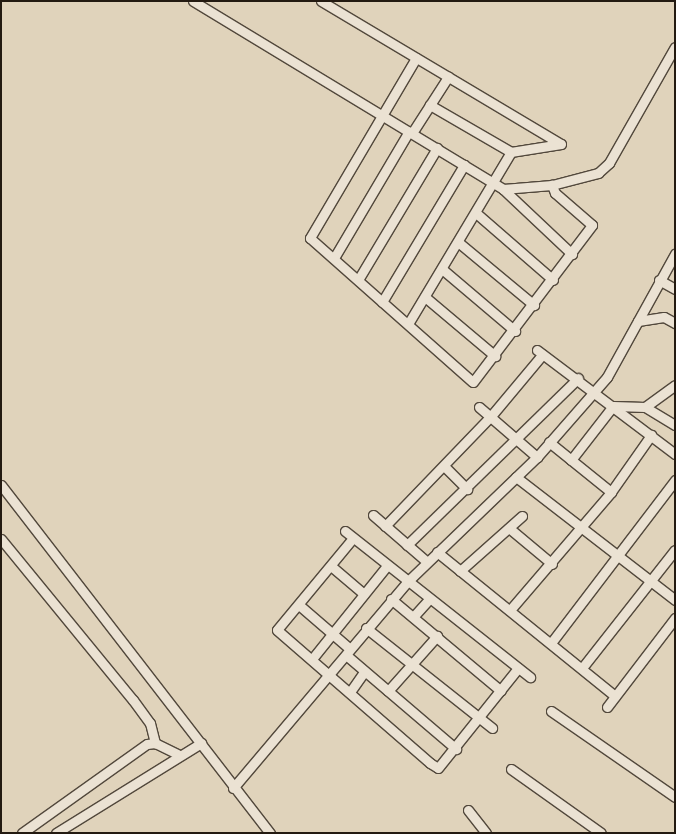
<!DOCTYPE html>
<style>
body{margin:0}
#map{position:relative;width:676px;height:834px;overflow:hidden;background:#e0d3bb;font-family:"IM FELL French Canon",serif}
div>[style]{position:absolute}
.roads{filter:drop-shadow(1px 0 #52483c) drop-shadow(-1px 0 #52483c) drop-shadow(0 1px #52483c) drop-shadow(0 -1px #52483c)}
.street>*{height:9px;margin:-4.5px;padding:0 4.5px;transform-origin:4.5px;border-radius:4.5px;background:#ebe2d3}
span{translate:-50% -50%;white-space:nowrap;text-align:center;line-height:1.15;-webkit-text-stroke:4.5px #ebe2d3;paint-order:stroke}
.frame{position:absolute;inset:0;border:2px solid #231a11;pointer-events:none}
</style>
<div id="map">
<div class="roads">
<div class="street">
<i style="left:193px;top:1px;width:363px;rotate:31.2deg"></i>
<i style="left:503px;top:189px;width:49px;rotate:-4.7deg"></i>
<i style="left:552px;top:185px;width:48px;rotate:-14.6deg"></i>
<i style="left:598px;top:173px;width:15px;rotate:-42deg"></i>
<i style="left:609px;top:163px;width:133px;rotate:-60.4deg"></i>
<i style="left:321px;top:1px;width:279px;rotate:30.8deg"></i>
<i style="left:561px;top:144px;width:51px;rotate:170.9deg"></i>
<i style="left:511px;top:152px;width:94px;rotate:-149.9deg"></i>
<i style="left:416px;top:58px;width:209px;rotate:120.5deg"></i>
<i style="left:310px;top:238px;width:217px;rotate:41.5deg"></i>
<i style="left:473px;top:382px;width:197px;rotate:-52.8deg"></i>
<i style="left:592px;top:225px;width:49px;rotate:-139.1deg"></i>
<i style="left:555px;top:193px;width:9px;rotate:-111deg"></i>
<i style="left:412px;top:133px;width:67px;rotate:-57.3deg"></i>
<i style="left:503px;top:189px;width:95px;rotate:43.3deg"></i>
<i style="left:476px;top:213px;width:102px;rotate:41deg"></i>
<i style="left:458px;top:242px;width:99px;rotate:39.7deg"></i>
<i style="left:334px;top:258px;width:147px;rotate:-59.4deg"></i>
<i style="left:442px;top:269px;width:96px;rotate:40.3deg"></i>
<i style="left:358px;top:280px;width:154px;rotate:-59.1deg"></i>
<i style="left:659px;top:280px;width:18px;rotate:29deg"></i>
<i style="left:425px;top:297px;width:92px;rotate:40.1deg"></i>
<i style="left:382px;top:302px;width:160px;rotate:-59.1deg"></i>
<i style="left:638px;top:321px;width:26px;rotate:-9deg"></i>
<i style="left:664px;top:317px;width:13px;rotate:29deg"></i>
<i style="left:408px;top:324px;width:200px;rotate:-59.1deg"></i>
<i style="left:537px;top:350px;width:173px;rotate:37deg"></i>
<i style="left:479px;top:407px;width:77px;rotate:40.8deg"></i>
<i style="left:645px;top:407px;width:37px;rotate:-36deg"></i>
<i style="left:549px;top:442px;width:80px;rotate:38.9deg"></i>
<i style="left:571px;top:460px;width:68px;rotate:-52.1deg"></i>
<i style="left:613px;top:406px;width:32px;rotate:2deg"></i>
<i style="left:645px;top:407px;width:35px;rotate:31deg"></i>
<i style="left:444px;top:466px;width:33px;rotate:45deg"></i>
<i style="left:516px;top:477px;width:201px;rotate:37.7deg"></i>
<i style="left:1px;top:485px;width:440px;rotate:52.3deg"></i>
<i style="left:373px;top:515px;width:70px;rotate:41deg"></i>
<i style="left:385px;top:526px;width:153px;rotate:-46.1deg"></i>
<i style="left:491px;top:416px;width:80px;rotate:-50.1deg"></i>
<i style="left:509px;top:528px;width:56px;rotate:39.9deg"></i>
<i style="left:345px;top:531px;width:236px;rotate:38.3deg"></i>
<i style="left:353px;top:538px;width:119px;rotate:129.6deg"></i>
<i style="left:277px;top:630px;width:203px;rotate:41deg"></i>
<i style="left:430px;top:763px;width:9px;rotate:32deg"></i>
<i style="left:438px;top:768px;width:128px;rotate:-51.3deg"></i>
<i style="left:1px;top:539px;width:208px;rotate:50.7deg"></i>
<i style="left:133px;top:700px;width:29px;rotate:54deg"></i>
<i style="left:150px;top:723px;width:21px;rotate:76deg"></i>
<i style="left:407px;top:545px;width:239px;rotate:-44.3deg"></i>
<i style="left:437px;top:552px;width:229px;rotate:39deg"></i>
<i style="left:331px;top:566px;width:43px;rotate:40.3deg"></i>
<i style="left:460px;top:571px;width:83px;rotate:-41.6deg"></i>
<i style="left:391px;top:599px;width:143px;rotate:39.9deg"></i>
<i style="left:299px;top:605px;width:67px;rotate:40.8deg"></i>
<i style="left:510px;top:610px;width:155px;rotate:-49.4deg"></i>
<i style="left:611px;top:492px;width:70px;rotate:-54.9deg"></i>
<i style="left:413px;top:617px;width:24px;rotate:-48deg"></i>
<i style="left:366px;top:628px;width:161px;rotate:38.4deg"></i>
<i style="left:551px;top:643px;width:205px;rotate:-52.7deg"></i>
<i style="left:346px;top:655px;width:145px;rotate:40.5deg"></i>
<i style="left:312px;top:659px;width:118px;rotate:-51.2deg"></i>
<i style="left:582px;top:668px;width:150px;rotate:-51.8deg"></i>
<i style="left:388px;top:691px;width:74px;rotate:-48.3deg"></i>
<i style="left:350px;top:692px;width:24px;rotate:-55deg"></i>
<i style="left:607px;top:707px;width:112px;rotate:-52.6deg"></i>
<i style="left:551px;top:711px;width:151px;rotate:34.7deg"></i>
<i style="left:511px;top:769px;width:110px;rotate:35.4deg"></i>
<i style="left:233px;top:788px;width:268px;rotate:-49.8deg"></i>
<i style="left:406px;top:583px;width:182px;rotate:-43.9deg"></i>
<i style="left:537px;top:457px;width:106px;rotate:-48.8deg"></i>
<i style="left:607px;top:377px;width:141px;rotate:-61.1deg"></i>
<i style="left:468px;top:810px;width:29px;rotate:52deg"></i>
<i style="left:22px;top:833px;width:153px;rotate:-35.5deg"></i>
<i style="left:147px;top:744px;width:8px;rotate:-7deg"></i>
<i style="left:155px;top:743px;width:25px;rotate:26deg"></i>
<i style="left:56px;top:833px;width:171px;rotate:-31.8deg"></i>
</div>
</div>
<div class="frame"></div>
</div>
